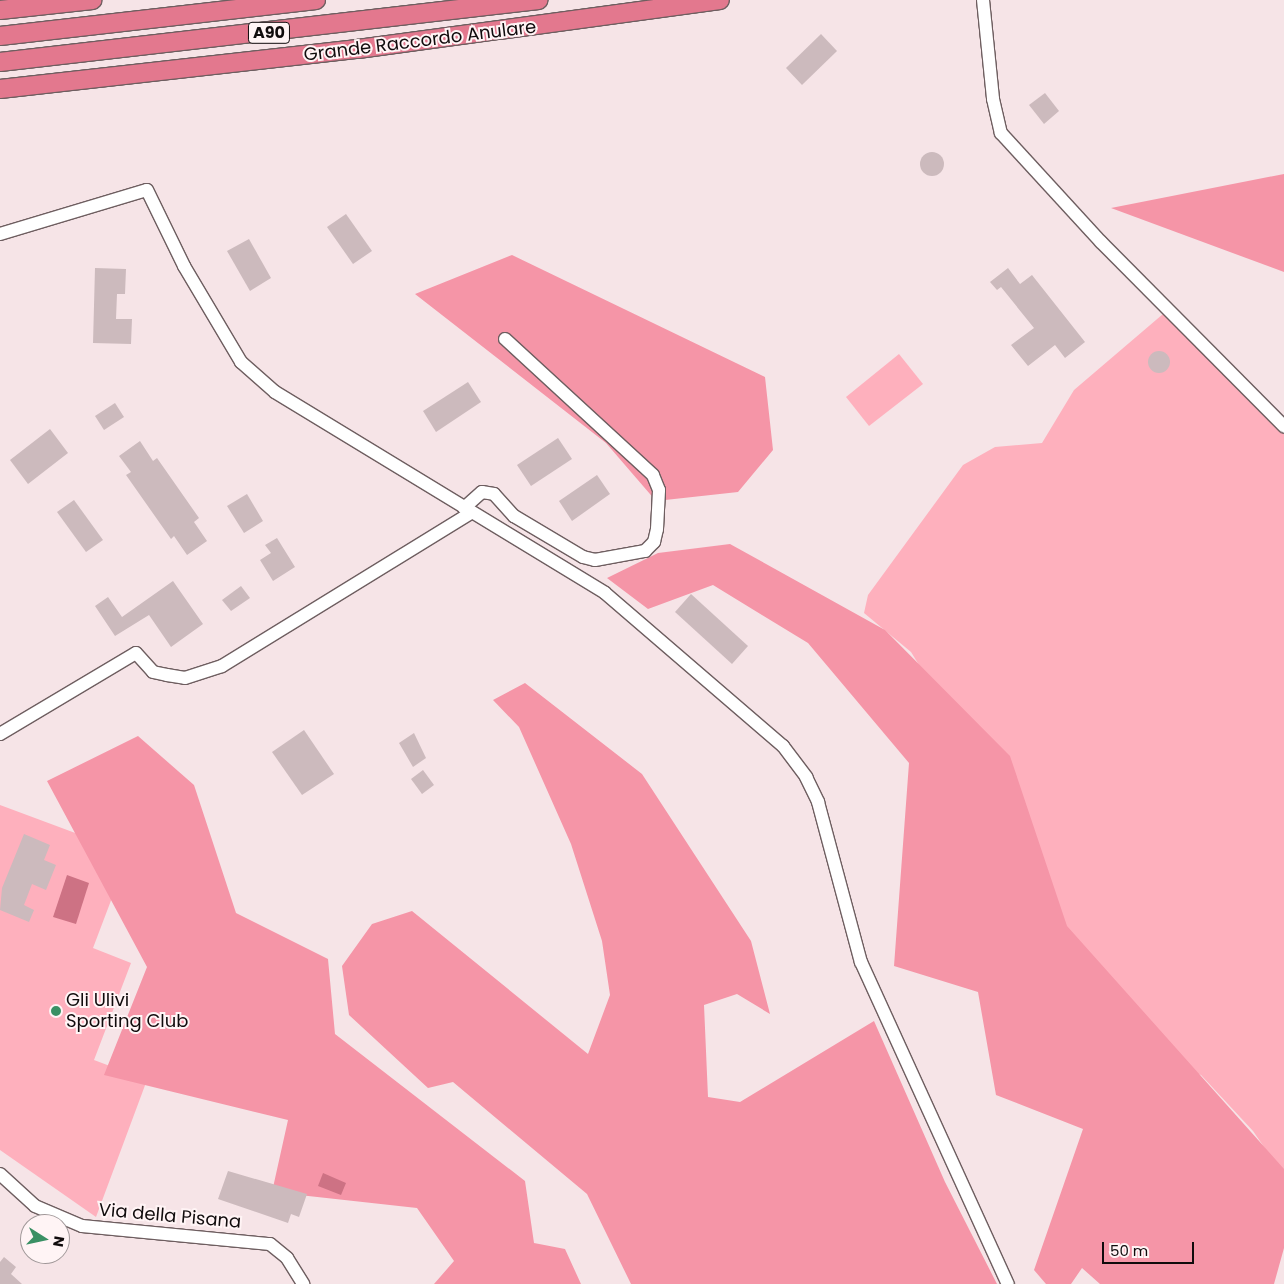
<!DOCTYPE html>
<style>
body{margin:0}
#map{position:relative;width:1284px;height:1284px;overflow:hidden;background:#f6e4e7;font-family:Poppins,sans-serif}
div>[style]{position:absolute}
.green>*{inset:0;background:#feb0bd}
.forest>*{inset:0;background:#f595a7}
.water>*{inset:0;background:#cd7284}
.building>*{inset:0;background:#ccbabd}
.round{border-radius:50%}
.roads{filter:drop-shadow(1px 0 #6e5e60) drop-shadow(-1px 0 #6e5e60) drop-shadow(0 1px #6e5e60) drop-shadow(0 -1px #6e5e60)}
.minor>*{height:12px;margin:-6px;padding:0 6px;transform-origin:6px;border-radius:6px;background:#fff}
.highway>*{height:18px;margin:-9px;padding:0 9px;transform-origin:9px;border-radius:9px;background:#e3788e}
.dots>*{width:14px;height:14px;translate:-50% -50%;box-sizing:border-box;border:2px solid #fff4f5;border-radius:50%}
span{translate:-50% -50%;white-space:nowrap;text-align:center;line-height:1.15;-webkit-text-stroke:4px #fff4f5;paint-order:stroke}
.shield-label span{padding:1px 4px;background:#fff4f5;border:1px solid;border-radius:4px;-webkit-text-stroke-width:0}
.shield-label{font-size:16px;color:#100b0c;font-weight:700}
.street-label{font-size:18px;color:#100b0c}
.poi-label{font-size:18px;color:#100b0c}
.left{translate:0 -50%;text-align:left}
.north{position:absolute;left:20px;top:1214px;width:50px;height:50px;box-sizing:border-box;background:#fff4f5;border:1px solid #9f9798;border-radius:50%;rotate:100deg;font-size:14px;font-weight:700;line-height:20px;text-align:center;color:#100b0c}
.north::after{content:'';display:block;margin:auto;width:18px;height:22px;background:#3a9064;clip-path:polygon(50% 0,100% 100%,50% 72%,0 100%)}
.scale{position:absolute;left:1102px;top:1242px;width:92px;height:22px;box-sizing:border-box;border:2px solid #100b0c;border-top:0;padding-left:6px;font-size:15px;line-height:18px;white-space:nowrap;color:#100b0c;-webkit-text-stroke:4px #fff4f5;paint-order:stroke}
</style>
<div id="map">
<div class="green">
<i style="clip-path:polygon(1163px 314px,1284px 434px,1284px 1176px,1253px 1131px,1201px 1075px,1070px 1026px,951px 717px,911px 652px,864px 613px,868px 595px,963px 465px,995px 447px,1042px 443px,1074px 390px)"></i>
<i style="clip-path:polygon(899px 354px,923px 384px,869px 426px,846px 397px)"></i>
<i style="clip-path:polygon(0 805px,129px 853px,93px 948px,131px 963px,94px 1060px,147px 1080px,96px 1217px,0 1150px)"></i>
</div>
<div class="forest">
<i style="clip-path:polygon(1284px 174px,1284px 272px,1111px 208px)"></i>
<i style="clip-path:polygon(512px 255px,765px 377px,773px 450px,738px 492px,656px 501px,606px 443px,415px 294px)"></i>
<i style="clip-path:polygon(730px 544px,885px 630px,1010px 756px,1067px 926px,1284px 1169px,1284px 1248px,1274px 1284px,1100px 1284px,1082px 1268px,1071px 1284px,1046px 1284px,1034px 1270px,1083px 1129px,996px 1095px,978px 992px,894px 966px,909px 763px,808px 643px,713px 585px,648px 609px,607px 578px,658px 553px)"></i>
<i style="clip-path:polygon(525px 683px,642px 774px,751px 941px,770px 1014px,737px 994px,704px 1005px,708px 1097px,740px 1102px,874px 1021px,945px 1182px,997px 1284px,631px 1284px,587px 1194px,453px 1082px,428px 1088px,349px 1015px,342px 966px,372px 924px,412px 911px,588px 1054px,610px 995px,602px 941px,571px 844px,519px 727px,493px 700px)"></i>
<i style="clip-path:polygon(138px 736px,194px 785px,236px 913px,328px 959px,335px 1034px,525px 1181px,534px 1243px,565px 1249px,581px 1284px,434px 1284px,454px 1261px,417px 1208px,272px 1192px,288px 1120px,104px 1075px,147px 967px,47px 781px)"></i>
</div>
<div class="water">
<i style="clip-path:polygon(67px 875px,89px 883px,76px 924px,53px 917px)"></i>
<i style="clip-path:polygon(323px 1173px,346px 1183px,341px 1195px,318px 1186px)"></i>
</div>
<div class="building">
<i style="clip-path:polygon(821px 34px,837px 51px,802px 85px,786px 68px)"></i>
<i style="clip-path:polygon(1045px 93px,1059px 111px,1044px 124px,1029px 105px)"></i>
<i class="round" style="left:920px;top:152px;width:24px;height:24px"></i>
<i style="clip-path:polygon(346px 214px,372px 251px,353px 264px,327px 227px)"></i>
<i style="clip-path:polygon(249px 239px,271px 278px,250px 291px,227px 251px)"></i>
<i style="clip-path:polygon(95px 268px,126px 269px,125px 294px,117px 294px,116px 319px,132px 319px,131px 344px,93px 343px)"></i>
<i style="clip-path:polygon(1008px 268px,1020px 284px,1032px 275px,1085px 342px,1065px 358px,1055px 345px,1028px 366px,1011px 345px,1034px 328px,1001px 287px,997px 290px,990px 282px)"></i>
<i class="round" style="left:1148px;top:351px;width:22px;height:22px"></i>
<i style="clip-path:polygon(468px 382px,481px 402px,436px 432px,423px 411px)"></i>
<i style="clip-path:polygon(115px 403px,124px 417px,104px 430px,95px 416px)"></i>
<i style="clip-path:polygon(50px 429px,68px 453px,28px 484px,10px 460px)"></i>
<i style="clip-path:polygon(558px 438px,572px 459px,531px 486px,517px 465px)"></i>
<i style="clip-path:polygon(140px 441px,153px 461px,157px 458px,199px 518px,194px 522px,207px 541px,187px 555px,174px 536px,171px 539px,126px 475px,131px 472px,119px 456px)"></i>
<i style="clip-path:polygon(597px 475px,610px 494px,572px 521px,559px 501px)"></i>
<i style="clip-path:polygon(247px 494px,263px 521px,244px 533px,227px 506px)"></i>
<i style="clip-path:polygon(74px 500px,103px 540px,86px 552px,57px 512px)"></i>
<i style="clip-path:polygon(277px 538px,295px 567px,273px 581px,260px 560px,271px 553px,265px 545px)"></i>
<i style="clip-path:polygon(173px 581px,203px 624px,171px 647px,149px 615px,115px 636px,95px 606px,108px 597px,122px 617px)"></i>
<i style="clip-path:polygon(241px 586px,250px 598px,231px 611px,222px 600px)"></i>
<i style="clip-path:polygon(691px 594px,748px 646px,732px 664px,675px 612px)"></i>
<i style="clip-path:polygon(304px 730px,334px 774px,302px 795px,272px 752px)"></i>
<i style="clip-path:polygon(414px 733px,426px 758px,413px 767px,399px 743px)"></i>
<i style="clip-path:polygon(423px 770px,434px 785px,422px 794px,411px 779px)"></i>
<i style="clip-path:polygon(24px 834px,50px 845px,44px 860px,56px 865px,46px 890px,32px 884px,24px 905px,34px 910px,29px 922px,0 910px,2px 888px)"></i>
<i style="clip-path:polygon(228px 1171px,307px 1194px,299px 1217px,291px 1214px,288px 1223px,218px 1199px)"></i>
<i style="clip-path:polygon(4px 1257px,16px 1267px,11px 1274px,22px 1284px,0 1284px,0 1262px)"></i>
</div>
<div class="roads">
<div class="minor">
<i style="left:983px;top:0;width:100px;rotate:84.2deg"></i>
<i style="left:993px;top:99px;width:35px;rotate:77deg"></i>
<i style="left:1001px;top:133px;width:148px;rotate:47.5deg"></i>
<i style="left:1101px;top:242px;width:260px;rotate:45.2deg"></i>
<i style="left:0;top:234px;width:153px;rotate:-16.7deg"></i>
<i style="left:147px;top:190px;width:85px;rotate:64deg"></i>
<i style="left:184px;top:266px;width:112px;rotate:59.3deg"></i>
<i style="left:241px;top:362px;width:45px;rotate:41.4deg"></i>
<i style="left:275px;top:392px;width:386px;rotate:31.3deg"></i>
<i style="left:605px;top:593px;width:235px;rotate:40.7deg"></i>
<i style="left:783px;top:746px;width:39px;rotate:53deg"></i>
<i style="left:806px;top:777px;width:28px;rotate:64deg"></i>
<i style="left:818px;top:802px;width:166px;rotate:75deg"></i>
<i style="left:861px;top:962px;width:354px;rotate:65.5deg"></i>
<i style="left:464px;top:508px;width:24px;rotate:-42deg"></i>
<i style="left:482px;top:492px;width:12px;rotate:9deg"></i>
<i style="left:494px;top:494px;width:30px;rotate:48deg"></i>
<i style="left:514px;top:516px;width:80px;rotate:30.7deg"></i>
<i style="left:583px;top:557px;width:12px;rotate:14deg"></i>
<i style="left:595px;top:560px;width:51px;rotate:-10.2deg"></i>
<i style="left:645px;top:551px;width:13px;rotate:-45deg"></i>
<i style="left:654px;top:542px;width:13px;rotate:-77deg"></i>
<i style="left:657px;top:529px;width:39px;rotate:-87deg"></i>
<i style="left:659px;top:490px;width:16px;rotate:-112deg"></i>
<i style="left:653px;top:475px;width:201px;rotate:-137.4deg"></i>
<i style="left:0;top:734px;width:158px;rotate:-30.8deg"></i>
<i style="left:136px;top:653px;width:25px;rotate:48deg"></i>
<i style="left:153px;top:672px;width:14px;rotate:12deg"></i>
<i style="left:167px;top:675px;width:18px;rotate:9deg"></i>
<i style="left:185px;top:678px;width:39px;rotate:-18deg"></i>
<i style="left:222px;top:666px;width:292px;rotate:-31.6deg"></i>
<i style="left:0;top:1174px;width:47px;rotate:42.4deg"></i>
<i style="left:35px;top:1206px;width:51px;rotate:23.1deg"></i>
<i style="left:82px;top:1226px;width:189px;rotate:5.5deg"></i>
<i style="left:270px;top:1244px;width:22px;rotate:39deg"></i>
<i style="left:287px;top:1258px;width:31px;rotate:58deg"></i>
</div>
<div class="highway">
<i style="left:0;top:10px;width:93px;rotate:-6.2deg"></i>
<i style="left:0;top:36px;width:318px;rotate:-6.5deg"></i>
<i style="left:0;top:62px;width:542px;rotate:-6.57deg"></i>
<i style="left:0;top:89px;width:360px;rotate:-6.4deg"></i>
<i style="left:358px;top:49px;width:365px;rotate:-7.7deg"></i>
</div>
</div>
<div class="dots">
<i style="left:56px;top:1011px;background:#3a9064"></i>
</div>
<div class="shield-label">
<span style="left:269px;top:33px">A90</span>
</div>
<div class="street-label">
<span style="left:420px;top:41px;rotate:-7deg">Grande Raccordo Anulare</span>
<span style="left:170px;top:1216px;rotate:5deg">Via della Pisana</span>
</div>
<div class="poi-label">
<span class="left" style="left:66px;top:1011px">Gli Ulivi<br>Sporting Club</span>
</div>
<div class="north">N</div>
<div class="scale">50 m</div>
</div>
